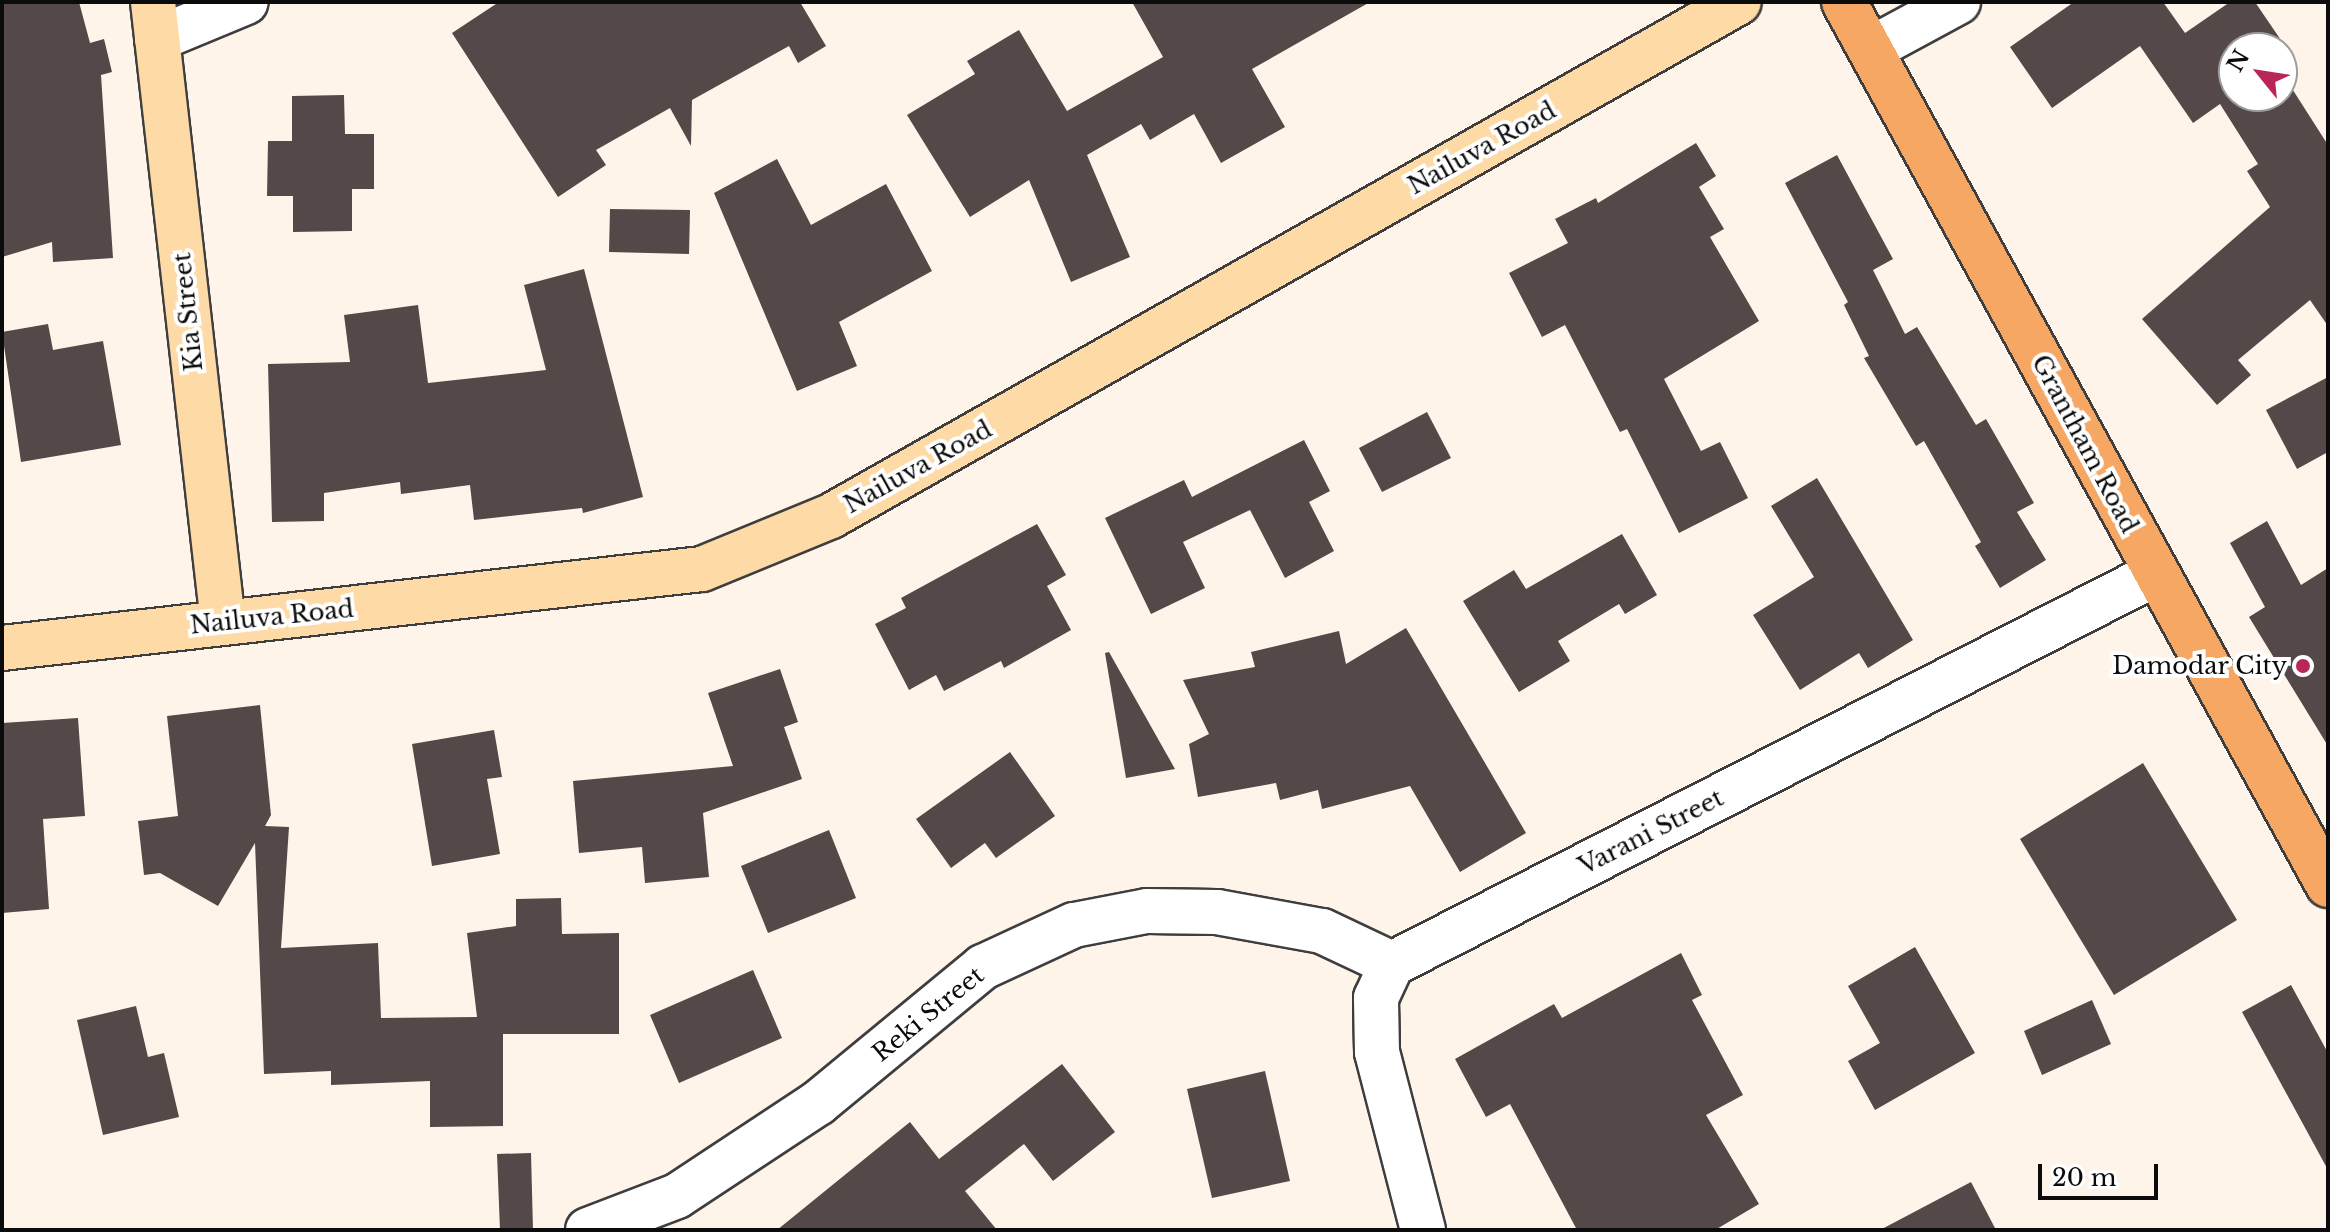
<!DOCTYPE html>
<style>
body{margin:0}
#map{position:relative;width:2330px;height:1232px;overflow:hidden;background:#fff4ea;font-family:"Libre Baskerville",serif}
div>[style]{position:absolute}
.building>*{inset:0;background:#544948}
.roads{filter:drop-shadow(2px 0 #3e3e3e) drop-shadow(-2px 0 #3e3e3e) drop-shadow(0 2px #3e3e3e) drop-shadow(0 -2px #3e3e3e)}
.street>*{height:44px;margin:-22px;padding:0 22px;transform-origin:22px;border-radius:22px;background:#fff}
.secondary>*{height:44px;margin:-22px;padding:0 22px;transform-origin:22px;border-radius:22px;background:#fddaa6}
.primary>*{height:44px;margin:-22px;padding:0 22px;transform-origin:22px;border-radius:22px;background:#f6a763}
.dots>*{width:22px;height:22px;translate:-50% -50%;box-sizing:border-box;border:4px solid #fff;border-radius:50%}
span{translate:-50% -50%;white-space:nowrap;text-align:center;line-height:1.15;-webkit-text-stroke:8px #fff;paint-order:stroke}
.street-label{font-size:24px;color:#0b0b0b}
.poi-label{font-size:24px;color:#0b0b0b}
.right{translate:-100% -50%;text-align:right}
.frame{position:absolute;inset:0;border:4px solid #0b0b0b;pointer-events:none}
.north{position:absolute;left:2218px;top:32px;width:80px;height:80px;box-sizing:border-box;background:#fff;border:2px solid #9d9d9d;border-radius:50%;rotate:300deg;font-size:22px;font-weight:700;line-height:32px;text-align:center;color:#0b0b0b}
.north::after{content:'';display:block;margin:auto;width:28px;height:36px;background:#b82758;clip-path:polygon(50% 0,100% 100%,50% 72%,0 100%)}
.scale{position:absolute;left:2038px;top:1164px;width:120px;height:36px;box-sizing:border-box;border:4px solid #0b0b0b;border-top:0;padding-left:10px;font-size:24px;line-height:28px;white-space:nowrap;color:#0b0b0b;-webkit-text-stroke:6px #fff;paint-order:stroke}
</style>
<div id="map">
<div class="building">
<i style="clip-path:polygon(2px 2px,79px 2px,90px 43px,104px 39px,112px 72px,101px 75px,113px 258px,53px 262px,52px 242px,2px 257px)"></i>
<i style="clip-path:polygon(499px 2px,800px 2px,826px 46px,798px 63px,789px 46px,692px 100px,691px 146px,670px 108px,596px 150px,606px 165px,558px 197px,452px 33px)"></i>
<i style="clip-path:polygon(1132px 2px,1370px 2px,1252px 69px,1285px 127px,1221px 163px,1194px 114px,1150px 140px,1141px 124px,1087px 155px,1130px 257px,1071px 282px,1029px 180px,970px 217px,907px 115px,975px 74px,967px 61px,1019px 30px,1067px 111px,1163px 57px)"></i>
<i style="clip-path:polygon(2074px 2px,2163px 2px,2185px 33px,2230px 2px,2255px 2px,2291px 55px,2282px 61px,2282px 48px,2234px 48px,2234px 96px,2282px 96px,2282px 73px,2328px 145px,2328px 326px,2310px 300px,2238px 360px,2251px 375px,2217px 405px,2142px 319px,2270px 207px,2247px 171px,2258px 164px,2220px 104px,2193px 123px,2140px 46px,2052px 108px,2010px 47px)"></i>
<i style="clip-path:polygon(344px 95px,345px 134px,374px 134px,374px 189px,352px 189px,352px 231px,293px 232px,293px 196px,267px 196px,268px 141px,292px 141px,292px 96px)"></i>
<i style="clip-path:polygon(1696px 143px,1716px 176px,1699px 187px,1724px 229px,1710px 237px,1759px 321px,1664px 379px,1701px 451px,1720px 442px,1748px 498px,1679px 533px,1627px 429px,1620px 432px,1565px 325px,1542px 337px,1509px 273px,1568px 243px,1555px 219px,1596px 198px,1598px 203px)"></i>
<i style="clip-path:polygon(1837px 155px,1893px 259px,1873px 270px,1905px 334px,1917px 327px,1976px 425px,1986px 419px,2034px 503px,2017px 512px,2046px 560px,2000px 588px,1975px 546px,1981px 542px,1924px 441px,1916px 446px,1864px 358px,1869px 356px,1844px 305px,1848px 302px,1785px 183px)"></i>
<i style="clip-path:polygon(777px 159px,811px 225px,886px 184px,932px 271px,839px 322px,857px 366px,797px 391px,714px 193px)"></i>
<i style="clip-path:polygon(610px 209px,690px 210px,689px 254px,609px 252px)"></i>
<i style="clip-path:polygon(584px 269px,643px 497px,583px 513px,582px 508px,474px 520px,470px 485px,401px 494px,400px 482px,324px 493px,324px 521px,272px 522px,268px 364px,350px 362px,344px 315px,418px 305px,428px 383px,546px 370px,524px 285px)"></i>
<i style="clip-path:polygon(48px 324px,53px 350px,103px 341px,121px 445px,21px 462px,2px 332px)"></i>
<i style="clip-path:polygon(2328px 377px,2328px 452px,2297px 469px,2266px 410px)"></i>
<i style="clip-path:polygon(1427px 412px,1451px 458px,1382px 492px,1359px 448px)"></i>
<i style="clip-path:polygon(1304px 440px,1330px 491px,1309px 502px,1334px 551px,1285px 578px,1250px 510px,1183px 542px,1205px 588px,1151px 614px,1105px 518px,1184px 480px,1192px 497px)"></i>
<i style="clip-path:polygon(1817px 478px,1913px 640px,1868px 668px,1859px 653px,1800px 690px,1753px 615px,1814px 577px,1771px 506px)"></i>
<i style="clip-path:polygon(2267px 521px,2301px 585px,2328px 568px,2328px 746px,2249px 617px,2265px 607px,2230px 543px)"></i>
<i style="clip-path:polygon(1037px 524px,1066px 575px,1047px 586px,1071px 630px,1004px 668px,1001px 661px,944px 691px,936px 675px,909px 690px,875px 624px,906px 608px,901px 598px)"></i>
<i style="clip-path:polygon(1622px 534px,1657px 595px,1625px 614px,1619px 604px,1558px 641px,1570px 661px,1519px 692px,1463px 601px,1514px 570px,1526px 589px)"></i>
<i style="clip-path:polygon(1406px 628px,1526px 833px,1460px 872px,1410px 786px,1322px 809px,1318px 790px,1280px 800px,1276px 783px,1198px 797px,1189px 744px,1209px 734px,1183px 680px,1255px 667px,1251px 652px,1339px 631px,1346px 664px)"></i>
<i style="clip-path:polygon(1109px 652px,1175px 769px,1126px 778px,1105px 653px)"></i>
<i style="clip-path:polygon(780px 669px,798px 722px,784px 727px,802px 779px,703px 813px,709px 877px,645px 883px,642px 847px,579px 853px,573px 781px,733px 766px,708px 693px)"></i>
<i style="clip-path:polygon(260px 705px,271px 815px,265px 826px,289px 827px,281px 948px,378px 943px,381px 1018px,477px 1017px,467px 933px,516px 926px,516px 899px,561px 898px,562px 934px,619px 933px,619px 1034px,503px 1034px,503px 1126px,430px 1127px,430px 1081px,331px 1085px,331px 1071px,264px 1074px,255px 843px,218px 906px,160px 873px,144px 875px,138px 821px,178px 816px,167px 716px)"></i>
<i style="clip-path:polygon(78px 718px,85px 816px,43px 819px,49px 909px,2px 913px,2px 723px)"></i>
<i style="clip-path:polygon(494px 730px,502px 777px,487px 779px,500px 854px,432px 866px,412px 744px)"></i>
<i style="clip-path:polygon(1010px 752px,1055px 816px,996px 858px,985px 843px,951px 868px,916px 819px)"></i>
<i style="clip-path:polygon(2143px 763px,2237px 920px,2114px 995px,2020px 839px)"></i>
<i style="clip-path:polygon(829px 830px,856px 898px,768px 933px,741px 866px)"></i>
<i style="clip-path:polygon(1915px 947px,1975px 1053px,1875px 1110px,1848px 1061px,1880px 1043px,1848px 986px)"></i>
<i style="clip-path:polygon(1681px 953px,1702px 995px,1692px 1000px,1743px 1095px,1706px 1115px,1759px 1204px,1715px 1230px,1577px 1230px,1510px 1104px,1486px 1117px,1455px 1059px,1554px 1004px,1562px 1018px)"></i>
<i style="clip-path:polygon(753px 970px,782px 1038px,679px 1083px,650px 1015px)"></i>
<i style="clip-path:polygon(2291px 985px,2328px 1053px,2328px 1170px,2242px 1012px)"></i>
<i style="clip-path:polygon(2092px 1000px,2111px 1044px,2042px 1075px,2024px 1031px)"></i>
<i style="clip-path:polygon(136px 1006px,148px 1057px,164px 1053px,179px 1117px,103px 1135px,77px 1020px)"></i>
<i style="clip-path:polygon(1062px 1064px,1115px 1132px,1053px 1181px,1024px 1144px,965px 1191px,997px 1230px,777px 1230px,910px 1122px,939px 1159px)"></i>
<i style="clip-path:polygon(1265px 1071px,1290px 1181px,1212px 1198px,1187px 1089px)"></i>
<i style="clip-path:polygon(531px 1153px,533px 1230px,500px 1230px,497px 1154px)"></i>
<i style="clip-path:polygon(1971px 1182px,1996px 1230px,1880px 1230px)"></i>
</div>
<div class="roads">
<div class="street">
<i style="left:157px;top:39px;width:96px;rotate:-22.6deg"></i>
<i style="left:1871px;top:49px;width:99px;rotate:-28.4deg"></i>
<i style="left:588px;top:1230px;width:95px;rotate:-20.9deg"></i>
<i style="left:677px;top:1196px;width:169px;rotate:-33.4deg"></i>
<i style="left:818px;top:1103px;width:214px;rotate:-39.5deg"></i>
<i style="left:983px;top:967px;width:100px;rotate:-24.8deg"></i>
<i style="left:1074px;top:925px;width:74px;rotate:-10.9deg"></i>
<i style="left:1147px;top:911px;width:70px;rotate:0.8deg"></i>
<i style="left:1217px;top:912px;width:107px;rotate:10.3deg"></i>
<i style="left:1322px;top:931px;width:77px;rotate:25.2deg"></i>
<i style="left:1423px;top:1230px;width:184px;rotate:-104.5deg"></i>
<i style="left:1377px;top:1052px;width:54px;rotate:-91.1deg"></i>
<i style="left:1376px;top:998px;width:38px;rotate:-65deg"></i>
<i style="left:1392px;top:964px;width:857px;rotate:-27.07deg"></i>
</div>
<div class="secondary">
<i style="left:153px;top:2px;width:625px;rotate:83.57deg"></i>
<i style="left:2px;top:648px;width:704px;rotate:-6.44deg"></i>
<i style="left:702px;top:569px;width:139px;rotate:-22.3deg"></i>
<i style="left:831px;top:516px;width:1043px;rotate:-29.51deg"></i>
</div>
<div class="primary">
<i style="left:1844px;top:2px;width:1007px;rotate:61.27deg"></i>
</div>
</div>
<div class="dots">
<i style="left:2303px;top:666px;background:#b82758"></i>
</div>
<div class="street-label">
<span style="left:1482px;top:148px;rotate:-29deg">Nailuva Road</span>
<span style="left:188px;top:312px;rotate:-96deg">Kia Street</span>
<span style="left:2085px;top:444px;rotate:62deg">Grantham Road</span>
<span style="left:918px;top:467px;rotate:-29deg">Nailuva Road</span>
<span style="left:272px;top:617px;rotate:-6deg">Nailuva Road</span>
<span style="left:1651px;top:832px;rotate:-27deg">Varani Street</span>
<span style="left:928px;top:1014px;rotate:-39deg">Reki Street</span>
</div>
<div class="poi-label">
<span class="right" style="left:2287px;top:666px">Damodar City</span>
</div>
<div class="frame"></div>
<div class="north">N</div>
<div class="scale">20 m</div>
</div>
